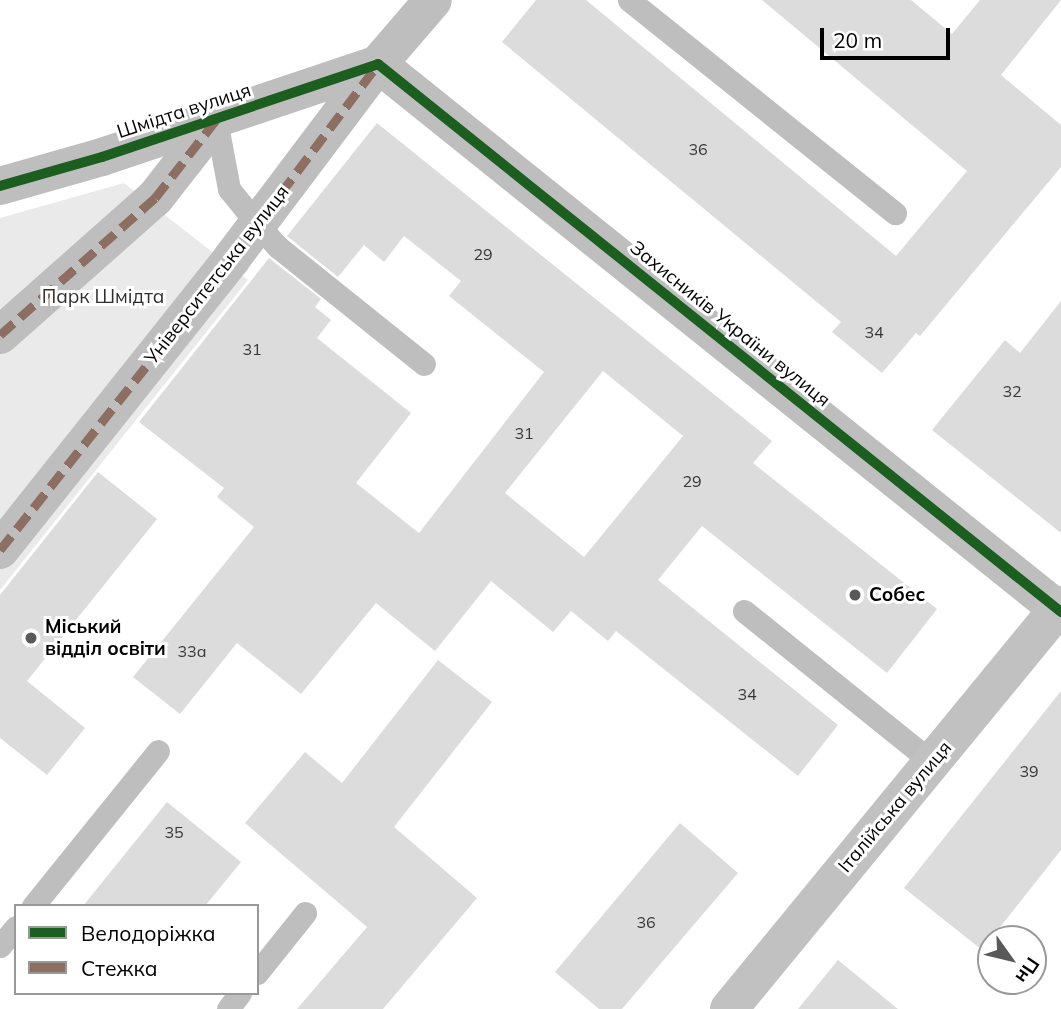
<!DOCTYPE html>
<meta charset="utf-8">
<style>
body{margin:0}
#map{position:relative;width:1061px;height:1009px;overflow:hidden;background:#fff;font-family:Mulish,sans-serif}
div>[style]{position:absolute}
.green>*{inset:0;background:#eaeaea}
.building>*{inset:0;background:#dcdcdc}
.lane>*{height:23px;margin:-11.5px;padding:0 11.5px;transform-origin:11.5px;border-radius:11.5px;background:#bebebe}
.street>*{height:38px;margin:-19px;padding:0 19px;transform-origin:19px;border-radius:19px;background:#bebebe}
.secondary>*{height:38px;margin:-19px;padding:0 19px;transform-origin:19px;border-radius:19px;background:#c1c1c1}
.quiet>*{height:9px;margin-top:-4.5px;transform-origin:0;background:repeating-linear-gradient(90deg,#8d6e63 0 18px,transparent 0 27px)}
.cycleway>*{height:10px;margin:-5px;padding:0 5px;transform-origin:5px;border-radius:5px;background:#1b5e20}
.dots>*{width:19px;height:19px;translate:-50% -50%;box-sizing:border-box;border:4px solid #fff;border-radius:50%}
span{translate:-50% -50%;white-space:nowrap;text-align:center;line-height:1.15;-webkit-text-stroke:6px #fff;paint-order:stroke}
.number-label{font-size:16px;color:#373737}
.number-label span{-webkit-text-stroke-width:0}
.street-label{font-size:19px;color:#000}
.park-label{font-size:19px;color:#2f2f2f}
.poi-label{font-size:19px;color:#000;font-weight:700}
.left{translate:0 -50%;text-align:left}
.legend{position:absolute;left:14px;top:904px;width:245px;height:91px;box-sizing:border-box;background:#fff;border:2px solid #999;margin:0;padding:9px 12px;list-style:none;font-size:21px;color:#000}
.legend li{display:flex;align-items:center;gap:14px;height:35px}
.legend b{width:35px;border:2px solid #999}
.north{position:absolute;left:977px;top:925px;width:70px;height:70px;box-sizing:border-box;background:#fff;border:2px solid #999;border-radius:50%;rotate:124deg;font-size:19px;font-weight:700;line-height:28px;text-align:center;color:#000}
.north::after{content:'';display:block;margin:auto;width:24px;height:32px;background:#595959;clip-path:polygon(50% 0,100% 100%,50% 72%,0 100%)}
.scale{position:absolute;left:820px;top:28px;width:130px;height:32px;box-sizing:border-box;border:4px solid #000;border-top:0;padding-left:9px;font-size:21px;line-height:24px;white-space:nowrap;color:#000;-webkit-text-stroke:5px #fff;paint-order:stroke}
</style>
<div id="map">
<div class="green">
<i style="clip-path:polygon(124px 183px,248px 280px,0 590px,0 218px)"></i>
</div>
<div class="building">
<i style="clip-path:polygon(536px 0,586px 0,896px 256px,967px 171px,762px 0,911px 0,952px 34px,980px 0,1061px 0,1001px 75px,1061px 125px,1061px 167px,920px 336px,916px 333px,882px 373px,832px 332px,841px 322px,502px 42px)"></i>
<i style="clip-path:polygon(evenodd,377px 123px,772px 441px,753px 463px,937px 609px,887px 673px,702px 526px,658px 580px,838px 725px,798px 776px,616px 631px,608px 641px,571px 611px,553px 632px,491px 581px,435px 651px,376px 603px,301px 694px,237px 643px,180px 714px,133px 677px,254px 527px,217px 497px,224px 488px,139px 422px,269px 258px,321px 299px,315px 307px,331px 320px,317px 338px,411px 413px,356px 483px,419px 533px,544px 372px,449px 296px,461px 281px,404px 236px,384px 262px,364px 245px,338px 277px,287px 236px,377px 123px,603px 371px,683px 436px,584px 557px,505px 493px,603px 371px)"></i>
<i style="clip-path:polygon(1061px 301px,1061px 533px,932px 430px,1005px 340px,1020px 353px)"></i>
<i style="clip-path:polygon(98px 472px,157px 519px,27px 681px,85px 728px,47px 775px,0 738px,0 595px)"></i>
<i style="clip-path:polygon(438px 660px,492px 702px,394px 827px,477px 898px,383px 1009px,297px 1009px,367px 927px,245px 823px,305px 752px,342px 783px)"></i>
<i style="clip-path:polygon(1061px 691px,1061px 850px,982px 950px,904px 888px)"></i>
<i style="clip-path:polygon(167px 802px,241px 862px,205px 906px,83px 906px)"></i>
<i style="clip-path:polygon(680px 823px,738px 873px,622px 1009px,599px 1009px,555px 972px)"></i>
<i style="clip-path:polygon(838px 960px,898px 1009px,798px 1009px)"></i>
</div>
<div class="lane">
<i style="left:629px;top:0;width:341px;rotate:38.7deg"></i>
<i style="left:216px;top:120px;width:70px;rotate:79.3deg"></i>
<i style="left:229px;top:189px;width:46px;rotate:51.1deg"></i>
<i style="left:258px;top:225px;width:30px;rotate:48deg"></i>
<i style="left:278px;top:247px;width:187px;rotate:38.7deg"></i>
<i style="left:744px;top:611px;width:241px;rotate:38.8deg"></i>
<i style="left:33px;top:906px;width:199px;rotate:-51.1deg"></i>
<i style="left:0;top:946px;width:25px;rotate:-50deg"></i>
<i style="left:257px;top:973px;width:77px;rotate:-51.3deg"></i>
<i style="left:228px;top:1009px;width:20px;rotate:-53deg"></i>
</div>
<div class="street">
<i style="left:378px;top:64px;width:876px;rotate:38.74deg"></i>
<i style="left:0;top:186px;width:106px;rotate:-15.9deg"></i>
<i style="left:102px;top:157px;width:291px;rotate:-18.6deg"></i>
<i style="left:0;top:335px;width:207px;rotate:-41.5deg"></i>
<i style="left:155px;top:198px;width:99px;rotate:-52deg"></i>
<i style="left:0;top:550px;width:373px;rotate:-51.5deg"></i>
<i style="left:232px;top:258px;width:243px;rotate:-53deg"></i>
<i style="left:378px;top:64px;width:84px;rotate:-49.3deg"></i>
</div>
<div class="secondary">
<i style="left:729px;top:1009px;width:523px;rotate:-50.59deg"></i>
</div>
<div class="quiet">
<i style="left:0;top:335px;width:207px;rotate:-41.5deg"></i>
<i style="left:155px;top:198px;width:99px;rotate:-52deg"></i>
<i style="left:0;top:550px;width:373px;rotate:-51.5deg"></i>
<i style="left:232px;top:258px;width:239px;rotate:-53deg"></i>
</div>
<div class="cycleway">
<i style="left:0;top:186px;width:106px;rotate:-15.9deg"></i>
<i style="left:102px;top:157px;width:291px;rotate:-18.6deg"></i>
<i style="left:378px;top:64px;width:876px;rotate:38.74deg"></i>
</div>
<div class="dots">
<i style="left:855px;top:595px;background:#595959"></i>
<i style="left:31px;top:638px;background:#595959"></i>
</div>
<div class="number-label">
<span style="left:698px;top:149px">36</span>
<span style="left:483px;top:254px">29</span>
<span style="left:874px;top:332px">34</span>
<span style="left:252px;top:349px">31</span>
<span style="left:1012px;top:391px">32</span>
<span style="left:524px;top:433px">31</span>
<span style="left:692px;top:481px">29</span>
<span style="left:192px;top:651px">33а</span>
<span style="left:747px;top:694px">34</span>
<span style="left:1029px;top:771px">39</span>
<span style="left:174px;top:832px">35</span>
<span style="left:646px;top:922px">36</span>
</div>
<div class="street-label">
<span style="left:184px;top:111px;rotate:-18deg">Шмідта вулиця</span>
<span style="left:217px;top:275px;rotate:-52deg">Університетська вулиця</span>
<span style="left:730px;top:324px;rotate:39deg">Захисників України вулиця</span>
<span style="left:895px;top:807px;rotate:-50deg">Італійська вулиця</span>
</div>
<div class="park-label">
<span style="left:103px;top:297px">Парк Шмідта</span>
</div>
<div class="poi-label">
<span class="left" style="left:869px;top:595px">Собес</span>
<span class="left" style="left:45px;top:638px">Міський<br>відділ освіти</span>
</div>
<ul class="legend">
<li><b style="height:9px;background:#1b5e20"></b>Велодоріжка</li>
<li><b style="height:9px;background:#8d6e63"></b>Стежка</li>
</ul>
<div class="north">Пн</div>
<div class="scale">20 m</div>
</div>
